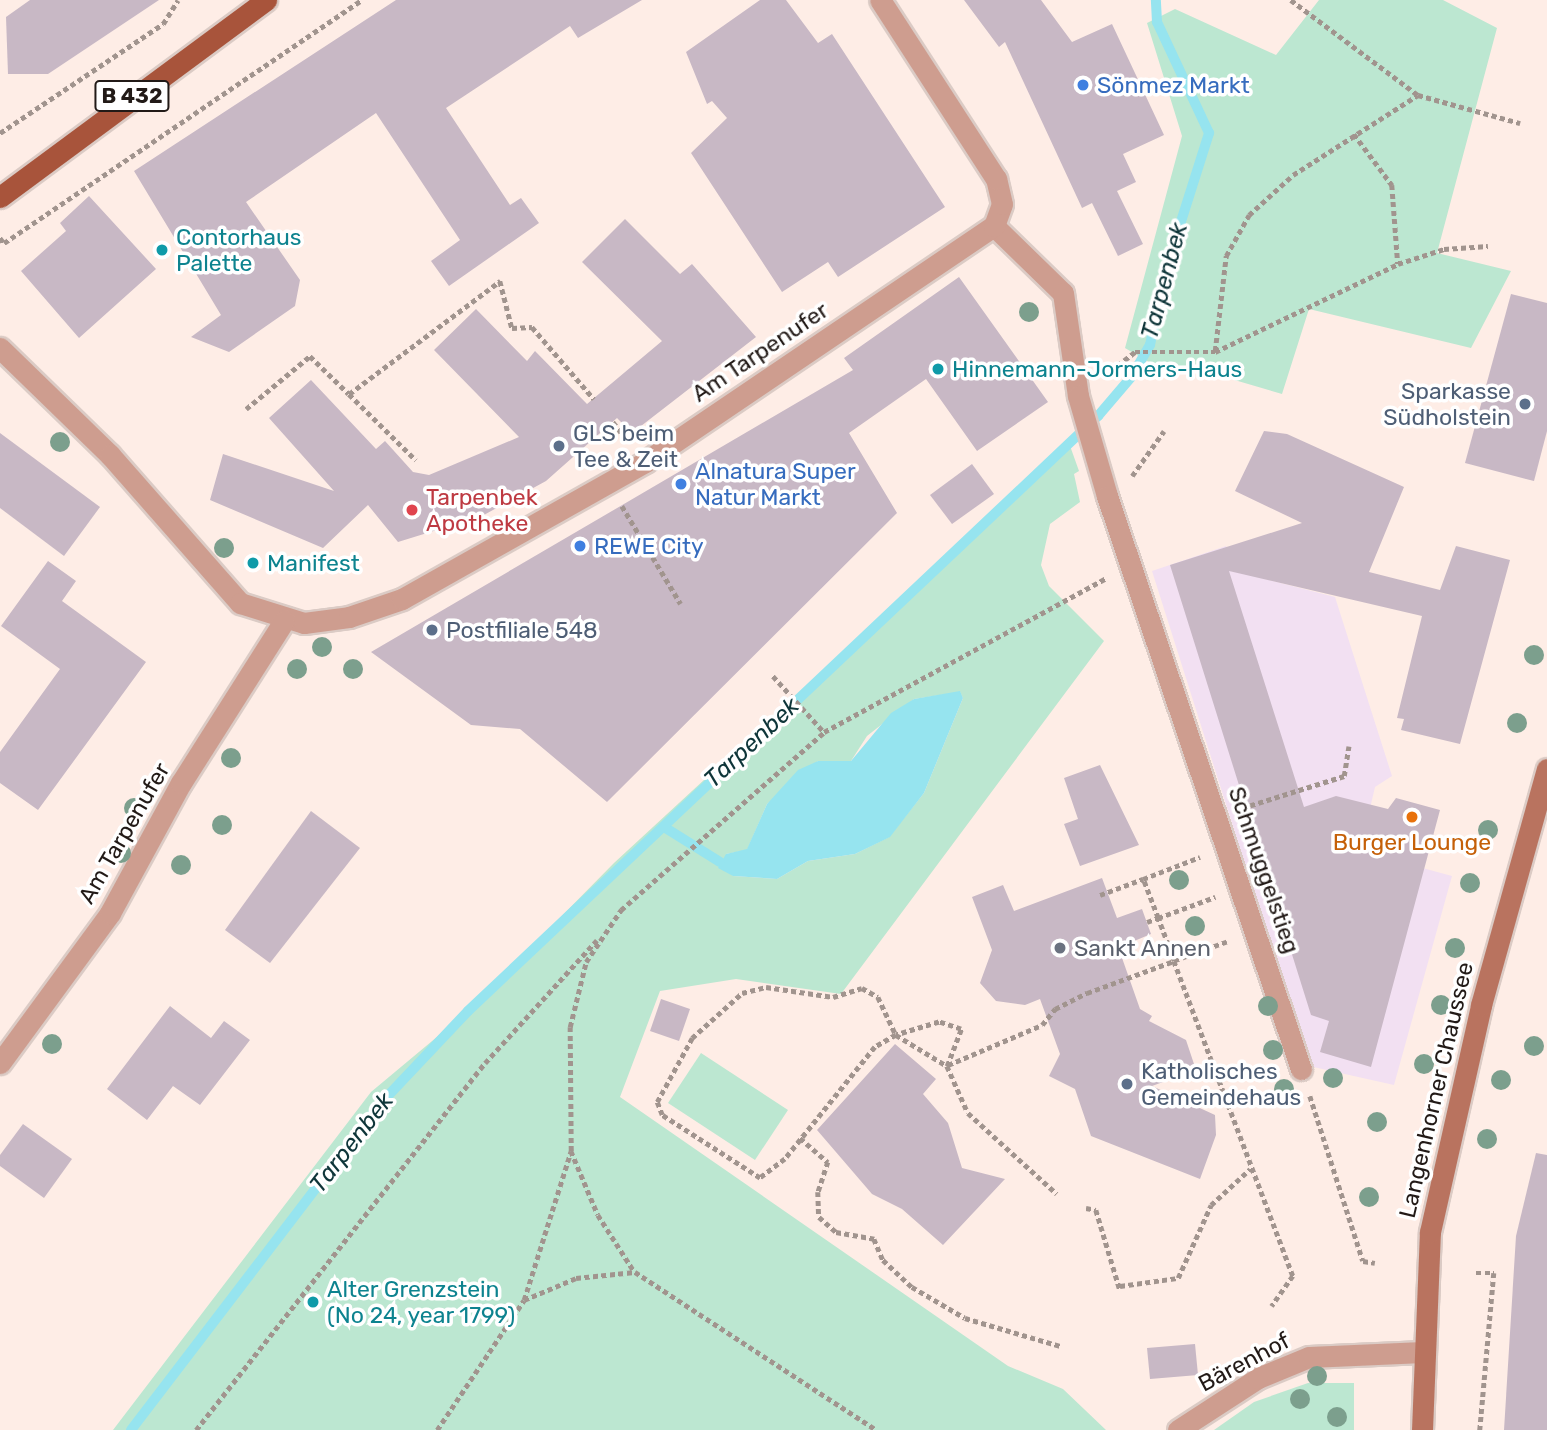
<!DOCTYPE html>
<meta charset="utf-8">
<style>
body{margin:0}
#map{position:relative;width:1547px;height:1430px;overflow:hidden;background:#feede6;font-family:Rubik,sans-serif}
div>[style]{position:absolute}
.commercial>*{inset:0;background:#f2e0f2}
.green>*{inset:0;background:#bce7d1}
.water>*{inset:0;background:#96e4ef}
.stream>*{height:10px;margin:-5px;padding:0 5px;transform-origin:5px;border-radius:5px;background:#96e4ef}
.building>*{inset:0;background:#c8b8c5}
.path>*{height:4.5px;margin-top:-2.25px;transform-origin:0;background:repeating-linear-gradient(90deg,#a1948e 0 5px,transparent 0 8.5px)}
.roads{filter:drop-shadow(2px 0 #dbcbc5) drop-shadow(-2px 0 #dbcbc5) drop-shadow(0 2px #dbcbc5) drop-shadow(0 -2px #dbcbc5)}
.street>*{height:21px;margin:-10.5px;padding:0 10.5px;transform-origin:10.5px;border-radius:10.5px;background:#ce9d8f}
.secondary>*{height:21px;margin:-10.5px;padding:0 10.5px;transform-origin:10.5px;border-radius:10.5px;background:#b9735f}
.primary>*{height:21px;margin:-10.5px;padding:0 10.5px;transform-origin:10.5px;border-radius:10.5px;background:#a8543b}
.trees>*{width:20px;height:20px;margin:-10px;border-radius:50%;background:#7c9f8d}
.dots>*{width:19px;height:19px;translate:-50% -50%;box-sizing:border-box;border:4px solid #fff;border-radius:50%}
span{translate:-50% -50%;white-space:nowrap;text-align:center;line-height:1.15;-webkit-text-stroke:7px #fff;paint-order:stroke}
.shield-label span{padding:2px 5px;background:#fff;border:2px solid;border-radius:5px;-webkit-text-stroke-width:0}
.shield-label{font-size:21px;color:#221a17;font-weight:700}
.shop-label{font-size:23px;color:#366cbe}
.left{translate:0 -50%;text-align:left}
.culture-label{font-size:23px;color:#0d838f}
.street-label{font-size:23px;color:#221a17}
.service-label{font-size:23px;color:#4e5e75}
.right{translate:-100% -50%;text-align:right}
.health-label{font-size:23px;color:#be3a42}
.food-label{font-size:23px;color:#c56008}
.worship-label{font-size:23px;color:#5b616d}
.water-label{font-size:24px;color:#0e3539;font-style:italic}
</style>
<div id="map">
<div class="commercial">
<i style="clip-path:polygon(1226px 546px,1234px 571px,1335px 597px,1392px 776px,1375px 787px,1360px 851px,1452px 876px,1394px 1085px,1309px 1066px,1152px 571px)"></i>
</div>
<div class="green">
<i style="clip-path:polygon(1319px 0,1443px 0,1497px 28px,1437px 253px,1511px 271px,1471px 348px,1309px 309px,1282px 394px,1197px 369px,1154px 365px,1125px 348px,1182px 136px,1147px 23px,1175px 9px,1276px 55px)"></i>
<i style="clip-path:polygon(evenodd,1069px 443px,1079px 471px,1074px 474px,1080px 502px,1050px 524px,1041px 565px,1049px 586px,1104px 641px,841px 994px,736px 979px,660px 991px,620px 1097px,1008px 1366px,1063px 1389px,1106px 1430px,113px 1430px,371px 1092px,468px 1011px,614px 863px,1069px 443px,960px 692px,963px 698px,924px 793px,889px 837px,855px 854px,808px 861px,777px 879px,733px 876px,726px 854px,747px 850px,767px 804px,818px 761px,851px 761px,867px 736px,914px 699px,960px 692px)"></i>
<i style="clip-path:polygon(701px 1053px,788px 1110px,755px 1160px,668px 1103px)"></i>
<i style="clip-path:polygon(1308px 1383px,1354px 1383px,1354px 1430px,1214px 1430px,1254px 1402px)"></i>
</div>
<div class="water">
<i style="clip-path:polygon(960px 691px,963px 698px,924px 793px,890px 837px,855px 854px,808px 861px,777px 879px,733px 876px,718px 868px,726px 854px,747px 849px,767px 804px,798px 770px,818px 761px,851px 761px,891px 713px,914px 699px)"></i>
</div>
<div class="stream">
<i style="left:664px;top:827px;width:66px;rotate:32deg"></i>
<i style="left:131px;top:1430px;width:413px;rotate:-52.6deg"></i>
<i style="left:382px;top:1102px;width:125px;rotate:-46.6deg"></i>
<i style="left:468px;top:1011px;width:867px;rotate:-43.36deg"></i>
<i style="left:1098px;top:416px;width:52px;rotate:-49.6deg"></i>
<i style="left:1132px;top:376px;width:36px;rotate:-60deg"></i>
<i style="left:1150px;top:345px;width:75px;rotate:-78.4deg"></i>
<i style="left:1165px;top:272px;width:146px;rotate:-72.4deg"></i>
<i style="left:1209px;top:133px;width:123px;rotate:-115.1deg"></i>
<i style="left:1157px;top:22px;width:22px;rotate:-93deg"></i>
</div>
<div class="building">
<i style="clip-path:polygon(30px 0,159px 0,48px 74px,8px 74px,6px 17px)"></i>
<i style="clip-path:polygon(396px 0,642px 0,578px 38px,570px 26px,446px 108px,510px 205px,521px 198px,539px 223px,449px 286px,431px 261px,460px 240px,376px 113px,246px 202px,300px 280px,295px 306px,229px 352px,191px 337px,221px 315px,134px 171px)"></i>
<i style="clip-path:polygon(760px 0,786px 0,818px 43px,832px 34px,945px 207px,838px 277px,828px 262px,782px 292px,691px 153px,727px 118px,712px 101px,707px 104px,686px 52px)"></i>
<i style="clip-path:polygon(964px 0,1041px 0,1072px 42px,1112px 24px,1164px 135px,1123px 154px,1136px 182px,1117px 191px,1143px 244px,1118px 256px,1092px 203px,1082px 208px,1005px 42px,999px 47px)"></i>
<i style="clip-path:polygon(89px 196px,156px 269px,79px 338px,21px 271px,66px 231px,60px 223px)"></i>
<i style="clip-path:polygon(625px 219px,680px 274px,692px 264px,756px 337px,632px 433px,617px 418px,546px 481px,482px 516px,398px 542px,368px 505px,323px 548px,210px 500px,223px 454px,334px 491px,269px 418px,311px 380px,376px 449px,385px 441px,413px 472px,429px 475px,519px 437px,434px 350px,476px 309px,527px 361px,535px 351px,587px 404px,662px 341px,582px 262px)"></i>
<i style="clip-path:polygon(959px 277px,1048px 402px,977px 451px,926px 379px,849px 433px,897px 513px,607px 802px,520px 729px,471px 725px,371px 652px,853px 370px,844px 358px)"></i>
<i style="clip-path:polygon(1511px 294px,1547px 303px,1547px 431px,1534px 481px,1465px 463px)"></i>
<i style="clip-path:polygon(1264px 431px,1287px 434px,1404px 487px,1369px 572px,1440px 590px,1456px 546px,1510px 560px,1460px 744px,1401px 730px,1404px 719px,1397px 718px,1422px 616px,1229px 571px,1304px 807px,1336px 796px,1388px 809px,1396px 798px,1440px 810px,1371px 1067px,1320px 1052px,1329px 1021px,1311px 1015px,1170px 565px,1302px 523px,1235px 491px)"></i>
<i style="clip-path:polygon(0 433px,100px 507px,64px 556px,0 508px)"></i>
<i style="clip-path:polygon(972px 464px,994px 494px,952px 524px,930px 495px)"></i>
<i style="clip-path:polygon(48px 561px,76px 581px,62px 601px,146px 662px,38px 810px,0 783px,0 752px,60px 669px,1px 626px)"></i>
<i style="clip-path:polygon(1100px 765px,1139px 845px,1080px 866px,1064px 824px,1078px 819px,1064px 778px)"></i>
<i style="clip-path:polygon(311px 811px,360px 848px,270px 963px,225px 930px)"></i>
<i style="clip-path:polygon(1102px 878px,1117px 918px,1142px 909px,1151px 934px,1127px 944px,1130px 952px,1121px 955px,1140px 1009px,1152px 1016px,1149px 1021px,1186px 1040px,1196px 1070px,1152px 1086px,1215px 1115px,1216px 1135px,1200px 1179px,1091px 1136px,1075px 1089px,1049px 1076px,1060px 1054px,1040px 999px,1025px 1005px,996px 1001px,980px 983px,992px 950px,972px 897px,1003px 885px,1014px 911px)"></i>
<i style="clip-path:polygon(661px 999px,690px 1009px,679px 1041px,650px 1031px)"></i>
<i style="clip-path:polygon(170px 1006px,211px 1038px,224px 1021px,250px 1040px,200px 1105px,173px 1086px,147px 1120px,107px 1089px)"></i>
<i style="clip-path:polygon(895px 1044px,936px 1079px,923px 1094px,948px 1123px,962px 1168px,1005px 1179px,943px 1245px,902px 1209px,872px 1194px,817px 1130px)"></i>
<i style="clip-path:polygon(23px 1124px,72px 1159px,44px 1198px,0 1166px,0 1155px)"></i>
<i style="clip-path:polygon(1536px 1153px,1547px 1155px,1547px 1430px,1504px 1430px,1516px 1236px)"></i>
<i style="clip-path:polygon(1195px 1344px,1198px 1375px,1150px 1379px,1147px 1348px)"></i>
</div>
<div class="path">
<i style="left:1291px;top:0;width:159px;rotate:36.8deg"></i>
<i style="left:1418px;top:95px;width:106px;rotate:15.4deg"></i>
<i style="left:0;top:133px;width:196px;rotate:-33.8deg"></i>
<i style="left:163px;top:24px;width:28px;rotate:-58deg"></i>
<i style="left:1354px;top:134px;width:64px;rotate:53.3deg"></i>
<i style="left:1392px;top:185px;width:79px;rotate:85.7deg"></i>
<i style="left:0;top:238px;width:6px;rotate:51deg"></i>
<i style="left:4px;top:243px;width:433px;rotate:-34.2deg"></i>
<i style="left:1215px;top:351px;width:96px;rotate:-83.4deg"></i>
<i style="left:1226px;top:256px;width:47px;rotate:-60.7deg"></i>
<i style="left:1249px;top:215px;width:59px;rotate:-42.3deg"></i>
<i style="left:1293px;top:175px;width:148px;rotate:-32.6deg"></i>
<i style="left:1104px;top:376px;width:39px;rotate:-38deg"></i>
<i style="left:1135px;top:352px;width:80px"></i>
<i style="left:1215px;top:352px;width:203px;rotate:-25.7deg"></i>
<i style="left:1398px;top:264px;width:48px;rotate:-18.1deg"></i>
<i style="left:1444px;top:249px;width:44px;rotate:-3.9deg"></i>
<i style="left:349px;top:394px;width:94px;rotate:44.6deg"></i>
<i style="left:246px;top:409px;width:83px;rotate:-39.6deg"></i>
<i style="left:310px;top:356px;width:54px;rotate:44.3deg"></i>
<i style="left:349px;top:394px;width:189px;rotate:-36.8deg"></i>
<i style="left:500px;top:281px;width:49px;rotate:75.7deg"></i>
<i style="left:512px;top:328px;width:20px;rotate:-3deg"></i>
<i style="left:532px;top:327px;width:95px;rotate:49.3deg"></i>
<i style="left:613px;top:422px;width:23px;rotate:52deg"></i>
<i style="left:1132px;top:476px;width:55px;rotate:-54.6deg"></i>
<i style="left:622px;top:506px;width:114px;rotate:59deg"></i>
<i style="left:773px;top:676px;width:76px;rotate:47.7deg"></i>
<i style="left:1242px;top:808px;width:107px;rotate:-17.4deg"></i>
<i style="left:1344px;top:776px;width:30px;rotate:-81deg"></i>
<i style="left:1100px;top:895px;width:46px;rotate:-20.4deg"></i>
<i style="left:1147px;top:922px;width:12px;rotate:-20deg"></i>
<i style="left:1158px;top:918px;width:42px;rotate:-111deg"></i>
<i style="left:1143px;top:879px;width:61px;rotate:-21.1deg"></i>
<i style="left:1227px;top:942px;width:56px;rotate:160.3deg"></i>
<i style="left:1174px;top:961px;width:337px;rotate:69.3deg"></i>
<i style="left:1293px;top:1276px;width:37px;rotate:125deg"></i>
<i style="left:948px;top:1065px;width:102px;rotate:-23.1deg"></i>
<i style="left:1042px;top:1025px;width:21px;rotate:-51deg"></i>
<i style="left:1055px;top:1009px;width:36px;rotate:-27deg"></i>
<i style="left:1087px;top:993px;width:93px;rotate:-20.2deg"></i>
<i style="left:1174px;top:961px;width:46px;rotate:-110.4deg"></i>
<i style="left:1158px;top:918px;width:61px;rotate:-20.2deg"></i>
<i style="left:947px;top:1066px;width:40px;rotate:-69deg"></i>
<i style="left:961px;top:1029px;width:23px;rotate:-162deg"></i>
<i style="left:939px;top:1022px;width:45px;rotate:163.2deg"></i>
<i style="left:896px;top:1035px;width:24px;rotate:150deg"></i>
<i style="left:875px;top:1047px;width:144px;rotate:128.8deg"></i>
<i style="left:785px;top:1159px;width:31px;rotate:143deg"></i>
<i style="left:760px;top:1178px;width:117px;rotate:-147.3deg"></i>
<i style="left:662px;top:1115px;width:14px;rotate:-111deg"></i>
<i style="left:657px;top:1102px;width:73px;rotate:-61.3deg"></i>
<i style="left:692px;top:1038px;width:67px;rotate:-42deg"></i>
<i style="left:742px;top:993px;width:25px;rotate:-14deg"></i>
<i style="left:766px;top:987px;width:68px;rotate:8.5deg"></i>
<i style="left:833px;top:997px;width:30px;rotate:-17deg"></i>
<i style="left:862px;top:988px;width:18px;rotate:29deg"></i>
<i style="left:878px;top:997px;width:42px;rotate:64.7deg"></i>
<i style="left:896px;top:1035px;width:60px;rotate:31.3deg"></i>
<i style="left:947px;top:1066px;width:51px;rotate:65.9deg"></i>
<i style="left:968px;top:1113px;width:120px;rotate:42.3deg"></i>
<i style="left:1310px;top:1096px;width:173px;rotate:72.2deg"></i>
<i style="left:1363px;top:1261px;width:12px;rotate:9deg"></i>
<i style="left:800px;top:1138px;width:37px;rotate:41deg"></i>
<i style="left:828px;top:1162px;width:32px;rotate:108deg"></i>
<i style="left:818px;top:1192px;width:25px;rotate:88deg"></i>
<i style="left:819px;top:1217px;width:23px;rotate:41deg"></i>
<i style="left:836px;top:1232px;width:39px;rotate:10deg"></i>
<i style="left:874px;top:1239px;width:23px;rotate:67deg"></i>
<i style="left:883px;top:1260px;width:40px;rotate:43deg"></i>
<i style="left:912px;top:1287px;width:61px;rotate:30.3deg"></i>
<i style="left:965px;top:1318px;width:99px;rotate:16.4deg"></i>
<i style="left:571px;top:1151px;width:124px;rotate:-90.5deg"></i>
<i style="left:570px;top:1027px;width:67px;rotate:-76.2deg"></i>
<i style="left:586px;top:962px;width:63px;rotate:-56.1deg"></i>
<i style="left:621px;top:910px;width:270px;rotate:-41.2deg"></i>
<i style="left:824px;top:732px;width:321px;rotate:-28.6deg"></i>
<i style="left:1086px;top:1208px;width:10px;rotate:11deg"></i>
<i style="left:1096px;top:1210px;width:84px;rotate:73.3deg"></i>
<i style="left:1476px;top:1273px;width:18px"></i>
<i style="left:1494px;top:1273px;width:158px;rotate:95.1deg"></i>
<i style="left:1120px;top:1286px;width:59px;rotate:-7.9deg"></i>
<i style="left:1178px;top:1278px;width:80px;rotate:-65.7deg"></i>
<i style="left:1211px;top:1205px;width:53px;rotate:-42.7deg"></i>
<i style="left:524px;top:1300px;width:156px;rotate:-72.5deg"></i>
<i style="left:571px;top:1151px;width:69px;rotate:67.1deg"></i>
<i style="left:598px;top:1215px;width:67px;rotate:57.3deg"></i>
<i style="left:196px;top:1430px;width:467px;rotate:-51.8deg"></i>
<i style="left:485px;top:1063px;width:166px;rotate:-47.7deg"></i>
<i style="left:437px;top:1430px;width:156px;rotate:-56.2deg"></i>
<i style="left:524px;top:1300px;width:56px;rotate:-22.9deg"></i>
<i style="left:576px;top:1278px;width:59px;rotate:-5.8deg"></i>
<i style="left:635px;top:1272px;width:288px;rotate:33.2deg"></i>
</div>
<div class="roads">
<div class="street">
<i style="left:994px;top:226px;width:96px;rotate:44.2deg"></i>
<i style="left:1063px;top:293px;width:104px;rotate:81.7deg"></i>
<i style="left:1078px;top:396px;width:104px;rotate:73.8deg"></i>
<i style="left:1107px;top:496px;width:605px;rotate:71.3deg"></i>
<i style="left:0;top:348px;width:153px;rotate:44.2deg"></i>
<i style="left:110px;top:455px;width:197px;rotate:48.7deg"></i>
<i style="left:240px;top:603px;width:67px;rotate:17.4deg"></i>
<i style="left:304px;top:623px;width:45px;rotate:-7.6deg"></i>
<i style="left:349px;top:617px;width:56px;rotate:-18.8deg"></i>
<i style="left:402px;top:599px;width:279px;rotate:-29.4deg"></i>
<i style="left:645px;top:462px;width:421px;rotate:-34.1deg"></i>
<i style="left:994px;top:226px;width:23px;rotate:-70deg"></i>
<i style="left:1002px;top:204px;width:26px;rotate:-103deg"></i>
<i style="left:996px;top:179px;width:213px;rotate:-122.9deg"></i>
<i style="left:0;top:1063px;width:186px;rotate:-53.7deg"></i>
<i style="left:110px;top:913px;width:148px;rotate:-61.4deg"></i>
<i style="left:181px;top:783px;width:192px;rotate:-57.6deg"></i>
<i style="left:1178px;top:1430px;width:95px;rotate:-33deg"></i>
<i style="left:1258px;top:1378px;width:55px;rotate:-22.4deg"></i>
<i style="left:1309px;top:1357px;width:114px;rotate:-2.5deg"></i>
</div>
<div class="secondary">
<i style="left:1422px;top:1430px;width:198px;rotate:-87.7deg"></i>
<i style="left:1430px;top:1232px;width:233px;rotate:-77.3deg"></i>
<i style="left:1481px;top:1005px;width:245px;rotate:-74.4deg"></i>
</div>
<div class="primary">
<i style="left:0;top:197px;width:331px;rotate:-36.5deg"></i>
</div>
</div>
<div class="trees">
<i style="left:1029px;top:312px"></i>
<i style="left:60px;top:442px"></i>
<i style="left:224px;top:548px"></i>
<i style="left:322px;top:647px"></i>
<i style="left:1534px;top:655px"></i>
<i style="left:297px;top:669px"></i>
<i style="left:353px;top:669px"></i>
<i style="left:1517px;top:723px"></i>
<i style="left:231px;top:758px"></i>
<i style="left:134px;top:808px"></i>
<i style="left:222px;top:825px"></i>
<i style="left:1488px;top:830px"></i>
<i style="left:121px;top:853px"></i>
<i style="left:181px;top:865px"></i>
<i style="left:1179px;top:880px"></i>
<i style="left:1470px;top:883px"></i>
<i style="left:1195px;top:926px"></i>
<i style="left:1455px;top:948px"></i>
<i style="left:1441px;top:1005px"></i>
<i style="left:1268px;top:1006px"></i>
<i style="left:52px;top:1044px"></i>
<i style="left:1534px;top:1046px"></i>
<i style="left:1273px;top:1050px"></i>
<i style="left:1424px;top:1064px"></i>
<i style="left:1333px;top:1078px"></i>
<i style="left:1501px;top:1080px"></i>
<i style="left:1284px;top:1089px"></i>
<i style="left:1377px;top:1122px"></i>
<i style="left:1487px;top:1139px"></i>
<i style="left:1369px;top:1197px"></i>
<i style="left:1317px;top:1376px"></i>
<i style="left:1300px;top:1399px"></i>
<i style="left:1337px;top:1417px"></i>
</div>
<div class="dots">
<i style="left:1083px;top:85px;background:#3f7fe0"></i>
<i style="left:162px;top:250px;background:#0f9aa8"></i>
<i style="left:938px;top:369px;background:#0f9aa8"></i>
<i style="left:1525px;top:404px;background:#5c6f8a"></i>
<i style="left:559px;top:446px;background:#5c6f8a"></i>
<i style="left:681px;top:484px;background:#3f7fe0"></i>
<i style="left:412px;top:510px;background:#e0444e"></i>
<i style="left:580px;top:546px;background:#3f7fe0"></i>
<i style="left:253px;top:563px;background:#0f9aa8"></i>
<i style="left:432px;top:630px;background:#5c6f8a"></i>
<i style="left:1412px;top:817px;background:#e8710a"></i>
<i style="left:1060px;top:948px;background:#6b7280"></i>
<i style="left:1127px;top:1084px;background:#5c6f8a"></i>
<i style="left:313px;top:1302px;background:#0f9aa8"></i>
</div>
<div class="shield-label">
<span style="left:132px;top:96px">B 432</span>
</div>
<div class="shop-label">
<span class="left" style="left:1097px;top:85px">Sönmez Markt</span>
<span class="left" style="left:695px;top:484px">Alnatura Super<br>Natur Markt</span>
<span class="left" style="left:594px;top:546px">REWE City</span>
</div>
<div class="culture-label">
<span class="left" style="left:176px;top:250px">Contorhaus<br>Palette</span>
<span class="left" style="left:952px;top:369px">Hinnemann-Jormers-Haus</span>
<span class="left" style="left:267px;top:563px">Manifest</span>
<span class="left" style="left:327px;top:1302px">Alter Grenzstein<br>(No 24, year 1799)</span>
</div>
<div class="street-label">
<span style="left:760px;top:352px;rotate:-34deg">Am Tarpenufer</span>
<span style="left:124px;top:833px;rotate:-60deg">Am Tarpenufer</span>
<span style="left:1264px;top:870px;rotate:71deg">Schmuggelstieg</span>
<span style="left:1436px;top:1090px;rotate:-77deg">Langenhorner Chaussee</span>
<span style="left:1244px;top:1362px;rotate:-28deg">Bärenhof</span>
</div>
<div class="service-label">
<span class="right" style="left:1511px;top:404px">Sparkasse<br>Südholstein</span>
<span class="left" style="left:573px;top:446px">GLS beim<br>Tee &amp; Zeit</span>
<span class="left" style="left:446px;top:630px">Postfiliale 548</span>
<span class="left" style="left:1141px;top:1084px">Katholisches<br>Gemeindehaus</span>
</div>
<div class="health-label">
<span class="left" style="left:426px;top:510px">Tarpenbek<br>Apotheke</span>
</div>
<div class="food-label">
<span style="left:1412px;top:842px">Burger Lounge</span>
</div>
<div class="worship-label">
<span class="left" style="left:1074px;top:948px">Sankt Annen</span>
</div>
<div class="water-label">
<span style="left:1165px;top:281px;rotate:-75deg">Tarpenbek</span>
<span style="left:752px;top:743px;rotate:-43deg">Tarpenbek</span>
<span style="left:352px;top:1143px;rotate:-52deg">Tarpenbek</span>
</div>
</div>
